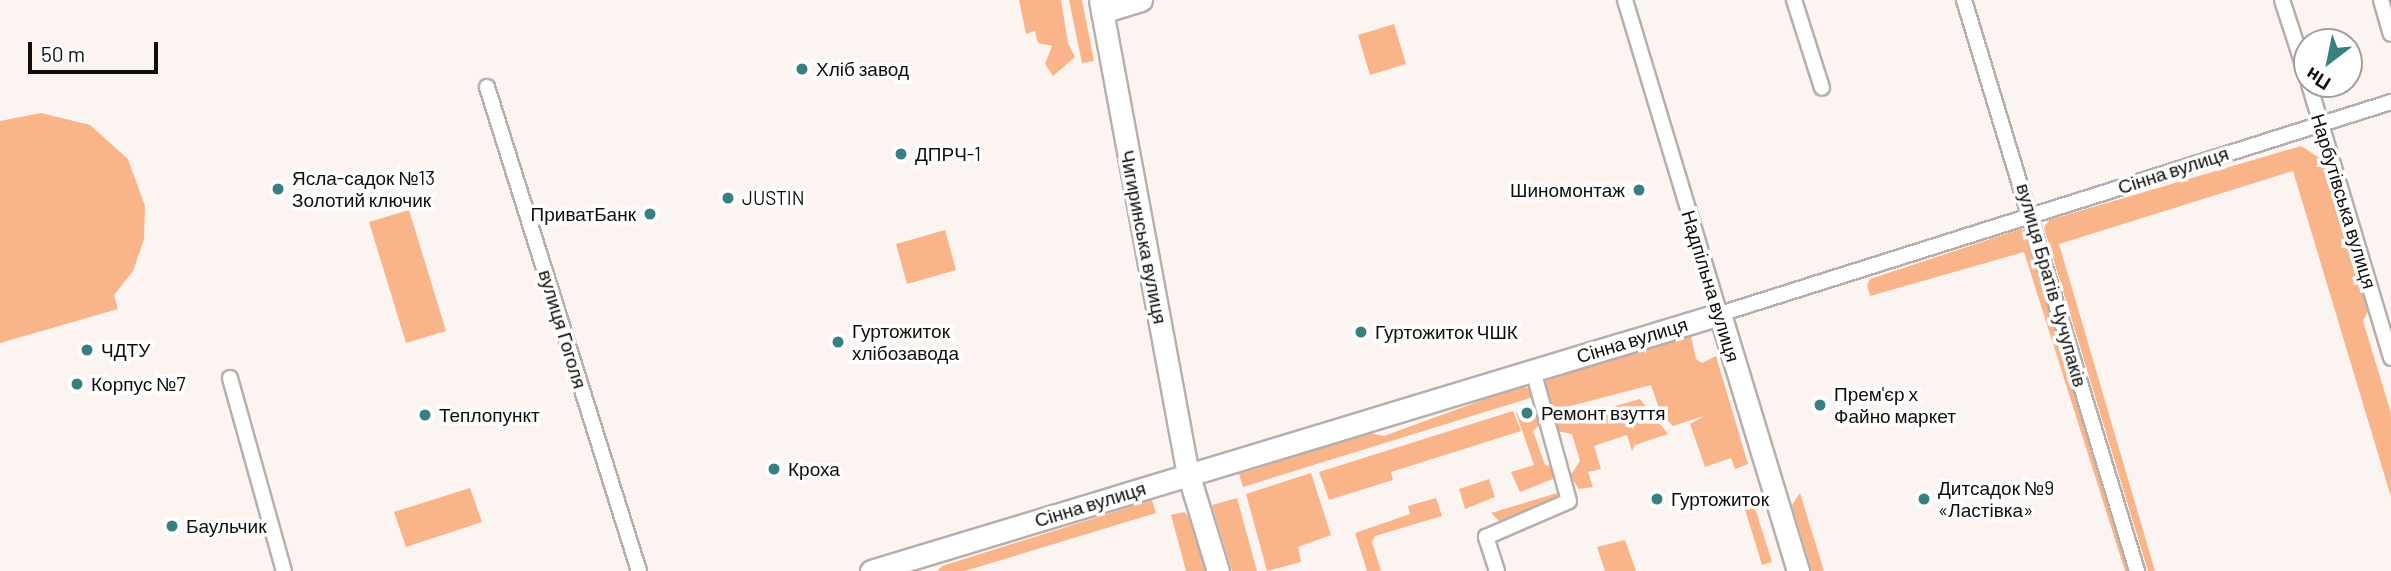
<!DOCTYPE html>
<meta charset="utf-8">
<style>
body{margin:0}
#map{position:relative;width:2391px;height:571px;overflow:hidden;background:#fcf4f0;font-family:Barlow,sans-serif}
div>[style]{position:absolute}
.green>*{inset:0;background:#fab48a}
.roads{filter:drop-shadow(2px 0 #b6afab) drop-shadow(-2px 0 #b6afab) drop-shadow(0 2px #b6afab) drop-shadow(0 -2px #b6afab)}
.street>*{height:14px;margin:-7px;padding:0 7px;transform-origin:7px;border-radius:7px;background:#fff}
.secondary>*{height:21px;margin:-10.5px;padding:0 10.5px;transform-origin:10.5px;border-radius:10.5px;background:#fff}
.dots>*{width:19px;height:19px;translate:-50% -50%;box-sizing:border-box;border:4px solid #fff;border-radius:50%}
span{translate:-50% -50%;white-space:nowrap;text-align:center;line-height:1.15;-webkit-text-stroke:7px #fff;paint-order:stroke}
.poi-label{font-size:19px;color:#100e0c}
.left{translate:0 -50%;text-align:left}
.right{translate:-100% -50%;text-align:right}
.street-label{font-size:19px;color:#100e0c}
.north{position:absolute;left:2293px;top:28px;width:70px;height:70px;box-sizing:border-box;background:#fff;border:2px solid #9f9f9e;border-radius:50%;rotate:212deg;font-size:19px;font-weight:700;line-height:28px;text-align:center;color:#100e0c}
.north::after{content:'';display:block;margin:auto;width:24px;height:32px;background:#37807f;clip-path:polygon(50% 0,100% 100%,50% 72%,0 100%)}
.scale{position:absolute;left:28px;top:42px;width:130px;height:32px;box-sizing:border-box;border:4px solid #100e0c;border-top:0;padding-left:9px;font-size:21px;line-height:24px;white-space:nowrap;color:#100e0c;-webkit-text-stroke:5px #fff;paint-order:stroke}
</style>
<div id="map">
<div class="green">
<i style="clip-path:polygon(1019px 0,1061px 0,1068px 43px,1075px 57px,1053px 76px,1045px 64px,1052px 46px,1038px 43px,1035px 31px,1026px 34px)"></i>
<i style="clip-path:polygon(1069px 0,1082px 0,1094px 61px,1082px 63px)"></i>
<i style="clip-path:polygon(1394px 24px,1406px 64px,1370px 75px,1358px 35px)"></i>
<i style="clip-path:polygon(41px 113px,90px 125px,128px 159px,145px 206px,144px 239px,133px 271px,114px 295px,118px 309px,0 343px,0 121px)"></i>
<i style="clip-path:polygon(2301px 146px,2321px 159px,2369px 309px,2363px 321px,2391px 413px,2391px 497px,2293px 171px,2059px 244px,2155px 571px,2148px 571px,2044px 228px,2049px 220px)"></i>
<i style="clip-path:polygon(409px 210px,446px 331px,406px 343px,369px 222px)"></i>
<i style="clip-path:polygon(2021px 229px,2030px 233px,2134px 571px,2125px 571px,2024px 252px,1870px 296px,1867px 285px,1870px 279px)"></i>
<i style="clip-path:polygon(945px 230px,956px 270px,907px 284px,896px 244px)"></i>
<i style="clip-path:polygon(1691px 336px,1696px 359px,1702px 363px,1716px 356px,1748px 464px,1735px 469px,1731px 458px,1705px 467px,1690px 424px,1704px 416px,1673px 426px,1661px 414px,1651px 385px,1551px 411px,1543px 386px,1548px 379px)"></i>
<i style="clip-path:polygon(1521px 386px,1530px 389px,1533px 397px,1243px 487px,1239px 474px,1370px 433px,1384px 436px)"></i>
<i style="clip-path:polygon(1640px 399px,1668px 434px,1635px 445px,1632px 451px,1627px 435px,1594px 446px,1601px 469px,1588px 472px,1593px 487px,1579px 489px,1570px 476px,1580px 461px,1572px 434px,1557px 431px,1555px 423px)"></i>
<i style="clip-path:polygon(1541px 405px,1545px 420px,1533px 431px,1545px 465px,1558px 468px,1558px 477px,1520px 492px,1511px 472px,1534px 465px,1516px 413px)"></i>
<i style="clip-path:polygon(1513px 411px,1521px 431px,1391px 472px,1393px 480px,1329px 500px,1319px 472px)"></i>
<i style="clip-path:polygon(1311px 473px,1331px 535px,1298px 547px,1301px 562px,1267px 571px,1246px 494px)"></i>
<i style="clip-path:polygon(1489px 479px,1495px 497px,1465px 509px,1459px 489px)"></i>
<i style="clip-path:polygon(470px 488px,482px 522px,406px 547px,394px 512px)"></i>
<i style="clip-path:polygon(1750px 492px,1772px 562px,1762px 565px,1741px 496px)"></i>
<i style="clip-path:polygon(1557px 493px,1560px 502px,1501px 523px,1491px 513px)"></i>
<i style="clip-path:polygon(1800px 493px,1824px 571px,1812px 571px,1792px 505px)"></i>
<i style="clip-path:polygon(1237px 498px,1257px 571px,1232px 571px,1212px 505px)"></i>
<i style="clip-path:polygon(1436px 498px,1442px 516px,1375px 536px,1372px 542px,1381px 571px,1367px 571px,1355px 533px,1410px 514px,1408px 506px)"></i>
<i style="clip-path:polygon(1152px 500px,1156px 513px,965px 571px,937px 571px,942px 566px)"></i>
<i style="clip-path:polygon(1184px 512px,1191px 519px,1207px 571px,1186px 571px,1171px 515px)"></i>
<i style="clip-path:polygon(1625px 540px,1636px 571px,1605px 571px,1597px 547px)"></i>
</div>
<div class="roads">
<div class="street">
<i style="left:1625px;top:0;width:328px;rotate:73.2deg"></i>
<i style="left:1720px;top:314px;width:704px;rotate:-17.53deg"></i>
<i style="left:1794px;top:0;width:92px;rotate:72.3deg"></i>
<i style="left:1964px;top:0;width:597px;rotate:73.14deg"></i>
<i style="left:2282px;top:0;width:81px;rotate:72deg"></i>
<i style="left:2381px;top:0;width:35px;rotate:74deg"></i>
<i style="left:2309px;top:84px;width:286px;rotate:73.3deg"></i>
<i style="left:487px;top:87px;width:507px;rotate:72.57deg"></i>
<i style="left:230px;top:378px;width:200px;rotate:74.4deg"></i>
<i style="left:1497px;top:571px;width:36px;rotate:-108deg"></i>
<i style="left:1486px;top:537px;width:90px;rotate:-23.4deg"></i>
<i style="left:1569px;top:501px;width:136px;rotate:-105.4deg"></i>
</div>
<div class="secondary">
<i style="left:1100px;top:0;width:481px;rotate:79.5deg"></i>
<i style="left:1188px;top:473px;width:102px;rotate:73deg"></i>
<i style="left:1102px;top:12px;width:41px;rotate:-17.1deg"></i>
<i style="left:871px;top:571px;width:887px;rotate:-16.84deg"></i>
<i style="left:1720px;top:314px;width:269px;rotate:73.1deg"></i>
</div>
</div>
<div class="dots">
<i style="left:802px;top:69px;background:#37807f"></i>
<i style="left:901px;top:154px;background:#37807f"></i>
<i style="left:278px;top:189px;background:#37807f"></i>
<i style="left:1639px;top:190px;background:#37807f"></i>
<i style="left:728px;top:198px;background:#37807f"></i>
<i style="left:650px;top:214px;background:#37807f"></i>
<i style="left:1361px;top:332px;background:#37807f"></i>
<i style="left:838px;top:342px;background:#37807f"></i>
<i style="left:87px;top:350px;background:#37807f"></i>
<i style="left:77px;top:384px;background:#37807f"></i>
<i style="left:1820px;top:405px;background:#37807f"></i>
<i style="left:1527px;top:413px;background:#37807f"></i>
<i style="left:425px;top:415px;background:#37807f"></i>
<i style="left:774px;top:469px;background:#37807f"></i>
<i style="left:1657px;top:499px;background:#37807f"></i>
<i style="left:1924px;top:499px;background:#37807f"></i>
<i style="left:172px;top:526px;background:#37807f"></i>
</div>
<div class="poi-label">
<span class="left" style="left:816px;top:69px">Хліб завод</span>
<span class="left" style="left:915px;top:154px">ДПРЧ-1</span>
<span class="left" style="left:292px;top:189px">Ясла-садок №13<br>Золотий ключик</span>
<span class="right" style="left:1625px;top:190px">Шиномонтаж</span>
<span class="left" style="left:742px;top:198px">JUSTIN</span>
<span class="right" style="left:636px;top:214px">ПриватБанк</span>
<span class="left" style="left:852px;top:342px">Гуртожиток<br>хлібозавода</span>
<span class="left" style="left:1375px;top:332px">Гуртожиток ЧШК</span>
<span class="left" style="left:101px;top:350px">ЧДТУ</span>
<span class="left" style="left:91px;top:384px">Корпус №7</span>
<span class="left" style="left:1834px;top:405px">Прем'єр х<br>Файно маркет</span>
<span class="left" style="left:1541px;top:413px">Ремонт взуття</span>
<span class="left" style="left:439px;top:415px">Теплопункт</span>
<span class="left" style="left:788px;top:469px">Кроха</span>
<span class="left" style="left:1938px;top:499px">Дитсадок №9<br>«Ластівка»</span>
<span class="left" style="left:1671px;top:499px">Гуртожиток</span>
<span class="left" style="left:186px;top:526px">Баульчик</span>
</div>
<div class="street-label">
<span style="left:2173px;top:170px;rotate:-18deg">Сінна вулиця</span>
<span style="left:2344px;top:201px;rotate:73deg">Нарбутівська вулиця</span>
<span style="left:1144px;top:237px;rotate:79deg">Чигиринська вулиця</span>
<span style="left:2052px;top:285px;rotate:74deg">вулиця Братів Чучупаків</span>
<span style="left:1711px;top:286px;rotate:73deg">Надпільна вулиця</span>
<span style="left:563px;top:329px;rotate:73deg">вулиця Гоголя</span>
<span style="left:1632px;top:340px;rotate:-17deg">Сінна вулиця</span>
<span style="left:1090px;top:504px;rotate:-17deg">Сінна вулиця</span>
</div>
<div class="north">Пн</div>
<div class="scale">50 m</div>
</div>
